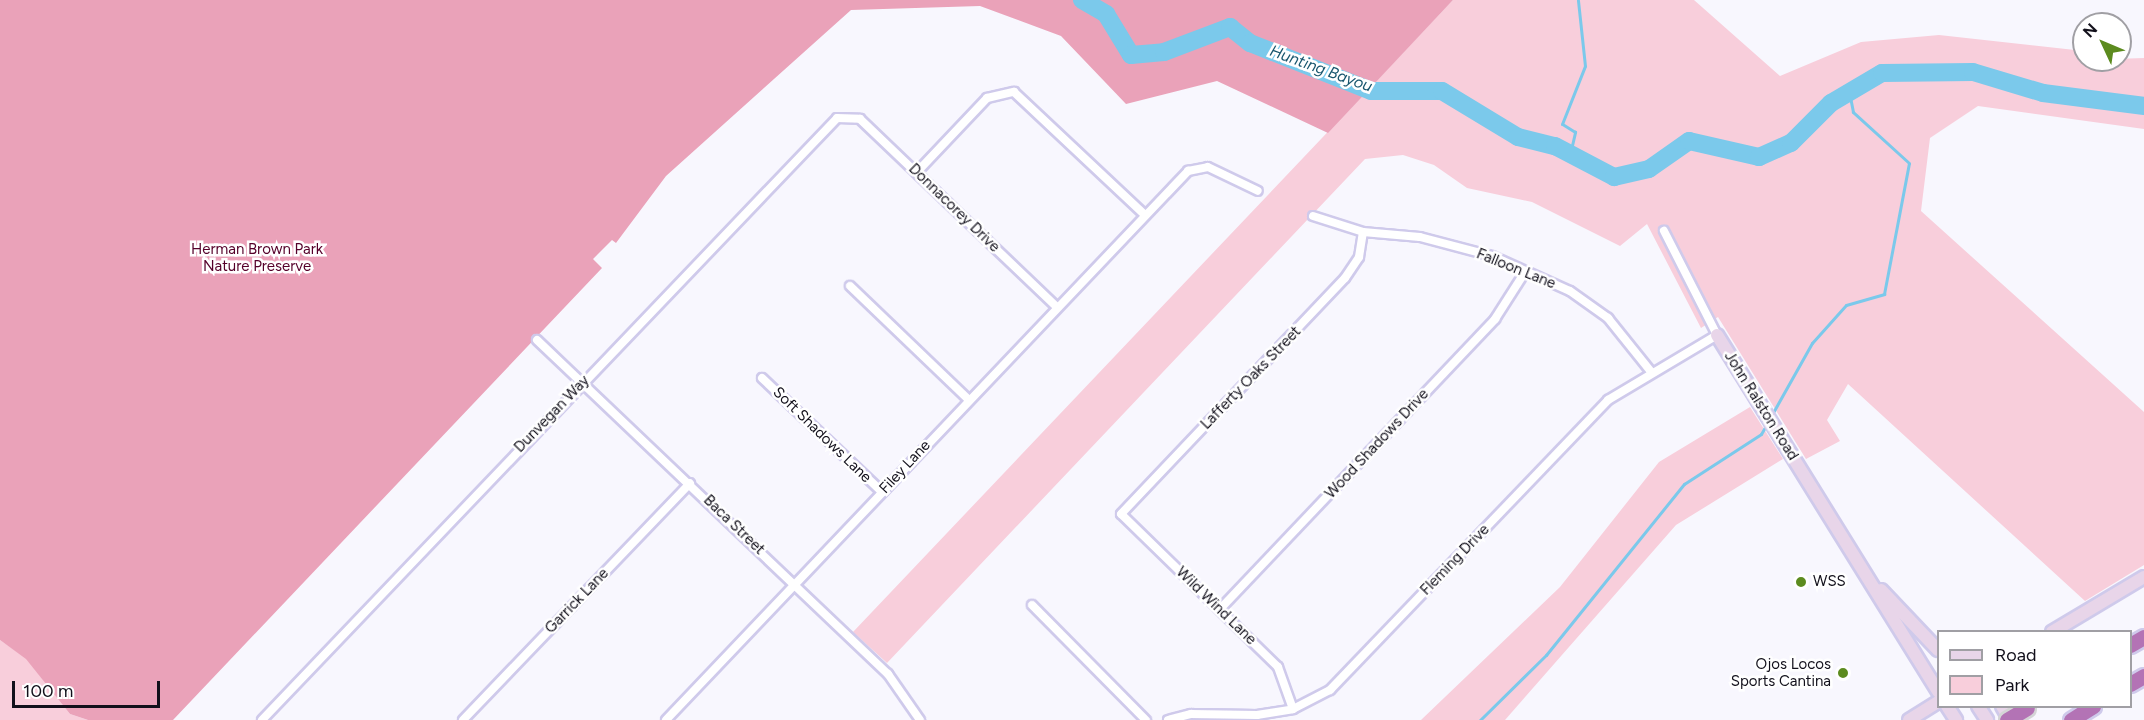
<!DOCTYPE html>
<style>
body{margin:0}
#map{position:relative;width:2144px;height:720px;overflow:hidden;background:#f8f7fe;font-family:Figtree,sans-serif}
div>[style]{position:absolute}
.green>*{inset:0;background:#f8cedb}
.forest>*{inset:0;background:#eaa2b9}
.stream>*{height:3px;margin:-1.5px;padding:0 1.5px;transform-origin:1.5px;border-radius:1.5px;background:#7bc9eb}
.river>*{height:18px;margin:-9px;padding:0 9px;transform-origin:9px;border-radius:9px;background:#7bc9eb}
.roads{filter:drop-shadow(2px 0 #cfcaeb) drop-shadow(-2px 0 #cfcaeb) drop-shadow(0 2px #cfcaeb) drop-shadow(0 -2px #cfcaeb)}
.street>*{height:8px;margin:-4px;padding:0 4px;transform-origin:4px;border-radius:4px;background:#fff}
.secondary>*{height:12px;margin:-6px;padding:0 6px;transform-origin:6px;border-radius:6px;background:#e8d5e9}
.highway>*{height:15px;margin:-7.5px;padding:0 7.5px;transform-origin:7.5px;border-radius:7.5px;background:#b373b5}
.bridges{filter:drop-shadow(2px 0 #d4d4d6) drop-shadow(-2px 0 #d4d4d6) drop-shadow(0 2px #d4d4d6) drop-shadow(0 -2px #d4d4d6)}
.highway-bridge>*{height:15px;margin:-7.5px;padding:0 7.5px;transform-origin:7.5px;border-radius:7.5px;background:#b373b5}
.dots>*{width:16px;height:16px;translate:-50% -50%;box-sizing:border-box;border:3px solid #fff;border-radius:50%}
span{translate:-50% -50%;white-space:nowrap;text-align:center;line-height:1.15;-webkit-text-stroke:5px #fff;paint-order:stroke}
.street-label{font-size:15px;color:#12101b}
.park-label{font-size:15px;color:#55002a}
.poi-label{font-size:15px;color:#12101b}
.left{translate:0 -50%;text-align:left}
.right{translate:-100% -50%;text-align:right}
.water-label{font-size:16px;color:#18566e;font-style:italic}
.legend{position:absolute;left:1937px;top:630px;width:195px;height:78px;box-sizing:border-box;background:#fff;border:2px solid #a09fa4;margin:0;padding:8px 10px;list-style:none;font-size:18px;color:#12101b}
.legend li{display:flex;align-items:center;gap:12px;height:30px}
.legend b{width:30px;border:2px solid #a09fa4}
.north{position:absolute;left:2072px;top:12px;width:60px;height:60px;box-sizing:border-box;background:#fff;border:2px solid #a09fa4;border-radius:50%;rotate:314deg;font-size:16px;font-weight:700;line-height:24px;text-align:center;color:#12101b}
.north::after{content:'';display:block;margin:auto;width:21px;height:27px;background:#5c8b1f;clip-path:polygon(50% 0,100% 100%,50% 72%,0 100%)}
.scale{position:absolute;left:12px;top:681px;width:148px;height:27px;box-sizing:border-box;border:3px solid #12101b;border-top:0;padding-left:8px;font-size:18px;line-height:21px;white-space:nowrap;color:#12101b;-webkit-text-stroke:4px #fff;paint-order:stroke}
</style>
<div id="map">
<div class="green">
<i style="clip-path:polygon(1453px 0,1694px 0,1780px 76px,1861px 42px,1939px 35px,2084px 51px,2084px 60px,2144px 58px,2144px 129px,1978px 106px,1930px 138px,1921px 211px,2144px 412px,2144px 565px,2085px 601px,1848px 384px,1827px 420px,1840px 441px,1806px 459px,1718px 317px,1701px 328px,1647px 224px,1620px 246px,1532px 202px,1467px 188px,1434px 165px,1403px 155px,1365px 159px,887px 663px,853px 632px)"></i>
<i style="clip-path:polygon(1750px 407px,1783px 459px,1676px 525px,1505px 720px,1421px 720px,1560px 587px,1659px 462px)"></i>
<i style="clip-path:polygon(0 640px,26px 658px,70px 714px,88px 720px,0 720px)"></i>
</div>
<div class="forest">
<i style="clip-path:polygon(0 0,1453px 0,1328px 133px,1217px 81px,1126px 104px,1061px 36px,980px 6px,851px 10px,666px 176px,616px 243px,612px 240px,593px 259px,602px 268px,173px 720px,88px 720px,70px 714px,26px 659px,0 640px)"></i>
</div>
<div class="stream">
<i style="left:1570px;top:154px;width:23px;rotate:-77deg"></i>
<i style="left:1575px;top:132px;width:15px;rotate:-148deg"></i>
<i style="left:1562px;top:124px;width:62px;rotate:-68.4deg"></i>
<i style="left:1585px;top:66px;width:66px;rotate:-96.1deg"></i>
<i style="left:1771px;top:416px;width:84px;rotate:-60.7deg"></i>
<i style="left:1812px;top:343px;width:51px;rotate:-48.2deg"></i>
<i style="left:1846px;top:305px;width:40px;rotate:-16deg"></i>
<i style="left:1884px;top:294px;width:133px;rotate:-79.2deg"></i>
<i style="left:1909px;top:163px;width:76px;rotate:-137.7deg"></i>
<i style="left:1853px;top:112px;width:20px;rotate:-101deg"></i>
<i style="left:1480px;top:720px;width:93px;rotate:-44.6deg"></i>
<i style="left:1546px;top:655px;width:220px;rotate:-51.1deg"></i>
<i style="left:1684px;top:484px;width:92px;rotate:-33deg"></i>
<i style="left:1761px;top:434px;width:14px;rotate:-60deg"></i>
</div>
<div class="river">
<i style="left:1082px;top:0;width:28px;rotate:30deg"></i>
<i style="left:1106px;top:14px;width:48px;rotate:58.6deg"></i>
<i style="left:1131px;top:55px;width:33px;rotate:-5deg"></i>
<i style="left:1164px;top:52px;width:71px;rotate:-20.7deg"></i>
<i style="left:1230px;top:27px;width:26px;rotate:39deg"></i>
<i style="left:1250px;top:43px;width:130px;rotate:21.6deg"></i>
<i style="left:1371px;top:91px;width:71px"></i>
<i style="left:1442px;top:91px;width:89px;rotate:31.2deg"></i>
<i style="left:1518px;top:137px;width:38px;rotate:14deg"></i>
<i style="left:1555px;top:146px;width:67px;rotate:27.7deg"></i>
<i style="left:1614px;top:177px;width:36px;rotate:-13deg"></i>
<i style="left:1649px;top:169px;width:49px;rotate:-35deg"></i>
<i style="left:1689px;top:141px;width:72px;rotate:12.9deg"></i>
<i style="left:1759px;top:157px;width:35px;rotate:-24deg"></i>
<i style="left:1791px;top:143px;width:57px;rotate:-45deg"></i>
<i style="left:1831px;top:103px;width:59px;rotate:-30.5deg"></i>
<i style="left:1882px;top:73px;width:91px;rotate:-0.6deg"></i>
<i style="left:1973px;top:72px;width:73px;rotate:16.7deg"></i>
<i style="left:2043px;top:93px;width:102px;rotate:7.3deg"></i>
</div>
<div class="roads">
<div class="street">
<i style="left:917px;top:172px;width:102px;rotate:-46.6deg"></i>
<i style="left:987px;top:98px;width:28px;rotate:-13deg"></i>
<i style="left:1014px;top:92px;width:180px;rotate:43.2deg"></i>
<i style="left:1313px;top:216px;width:52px;rotate:17.7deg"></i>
<i style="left:1363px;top:232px;width:57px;rotate:5deg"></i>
<i style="left:1420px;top:237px;width:74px;rotate:14.8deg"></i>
<i style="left:1492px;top:256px;width:85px;rotate:24.2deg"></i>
<i style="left:1570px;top:291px;width:47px;rotate:35.4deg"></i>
<i style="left:1608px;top:318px;width:70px;rotate:51.3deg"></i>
<i style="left:850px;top:286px;width:165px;rotate:43.8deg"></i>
<i style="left:537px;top:340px;width:485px;rotate:43.6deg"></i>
<i style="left:888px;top:674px;width:56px;rotate:55.2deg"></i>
<i style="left:762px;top:378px;width:166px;rotate:43.5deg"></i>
<i style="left:1032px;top:605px;width:162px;rotate:45.3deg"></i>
<i style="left:1220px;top:609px;width:400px;rotate:-46.5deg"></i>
<i style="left:1495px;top:319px;width:56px;rotate:-57.4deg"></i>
<i style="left:1293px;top:709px;width:45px;rotate:-109.7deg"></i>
<i style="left:1278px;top:667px;width:219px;rotate:-135.7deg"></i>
<i style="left:1121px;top:514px;width:325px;rotate:-46.5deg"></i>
<i style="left:1345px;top:278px;width:25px;rotate:-56deg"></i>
<i style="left:1359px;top:257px;width:25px;rotate:-81deg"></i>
<i style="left:262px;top:720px;width:832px;rotate:-46.31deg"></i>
<i style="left:837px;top:118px;width:23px;rotate:2deg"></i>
<i style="left:860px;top:119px;width:272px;rotate:43.7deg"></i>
<i style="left:463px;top:720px;width:328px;rotate:-46.2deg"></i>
<i style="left:666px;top:720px;width:758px;rotate:-46.44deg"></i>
<i style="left:1188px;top:171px;width:20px;rotate:-11deg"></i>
<i style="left:1208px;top:167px;width:55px;rotate:25.6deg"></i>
<i style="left:1168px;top:720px;width:24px;rotate:-15deg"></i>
<i style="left:1191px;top:714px;width:66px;rotate:0.9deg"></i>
<i style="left:1257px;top:715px;width:36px;rotate:-9deg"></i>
<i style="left:1293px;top:709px;width:42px;rotate:-27.2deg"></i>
<i style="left:1330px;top:690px;width:402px;rotate:-46.2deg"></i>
<i style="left:1608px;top:400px;width:127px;rotate:-30.8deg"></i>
<i style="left:1717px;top:335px;width:117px;rotate:-117deg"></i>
</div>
<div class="secondary">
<i style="left:1717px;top:335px;width:420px;rotate:58.2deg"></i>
<i style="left:1881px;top:590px;width:83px;rotate:46.5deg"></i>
<i style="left:2052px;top:632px;width:107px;rotate:-30.9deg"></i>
<i style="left:1947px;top:706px;width:17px;rotate:57deg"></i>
<i style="left:1978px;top:706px;width:17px;rotate:57deg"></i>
<i style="left:2002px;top:706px;width:16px;rotate:60deg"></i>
<i style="left:1909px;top:720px;width:34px;rotate:-32deg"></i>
</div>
<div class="highway">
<i style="left:2130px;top:645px;width:16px;rotate:-30deg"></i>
<i style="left:2130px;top:684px;width:16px;rotate:-30deg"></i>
<i style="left:2071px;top:720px;width:26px;rotate:-32deg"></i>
</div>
</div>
<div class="bridges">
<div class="highway-bridge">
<i style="left:2007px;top:720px;width:23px;rotate:-31deg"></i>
</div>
</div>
<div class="dots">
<i style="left:1801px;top:582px;background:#5c8b1f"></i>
<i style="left:1843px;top:673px;background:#5c8b1f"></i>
</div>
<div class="street-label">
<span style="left:954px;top:208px;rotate:44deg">Donnacorey Drive</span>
<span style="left:1516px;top:269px;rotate:22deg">Falloon Lane</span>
<span style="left:1251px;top:378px;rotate:-46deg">Lafferty Oaks Street</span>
<span style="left:1761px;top:406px;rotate:58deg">John Ralston Road</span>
<span style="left:552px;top:414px;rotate:-46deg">Dunvegan Way</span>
<span style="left:822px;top:435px;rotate:44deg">Soft Shadows Lane</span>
<span style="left:1377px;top:444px;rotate:-47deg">Wood Shadows Drive</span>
<span style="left:905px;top:467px;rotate:-47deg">Filey Lane</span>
<span style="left:734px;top:525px;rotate:44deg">Baca Street</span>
<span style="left:1455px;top:560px;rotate:-46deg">Fleming Drive</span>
<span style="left:577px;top:601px;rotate:-46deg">Garrick Lane</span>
<span style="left:1216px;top:606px;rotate:44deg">Wild Wind Lane</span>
</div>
<div class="park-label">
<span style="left:257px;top:258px">Herman Brown Park<br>Nature Preserve</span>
</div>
<div class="poi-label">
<span class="left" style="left:1813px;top:582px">WSS</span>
<span class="right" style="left:1831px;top:673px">Ojos Locos<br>Sports Cantina</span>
</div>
<div class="water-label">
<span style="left:1321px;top:69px;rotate:20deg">Hunting Bayou</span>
</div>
<ul class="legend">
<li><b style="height:8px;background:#e8d5e9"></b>Road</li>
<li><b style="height:16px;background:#f8cedb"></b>Park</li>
</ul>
<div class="north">N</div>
<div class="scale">100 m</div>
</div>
